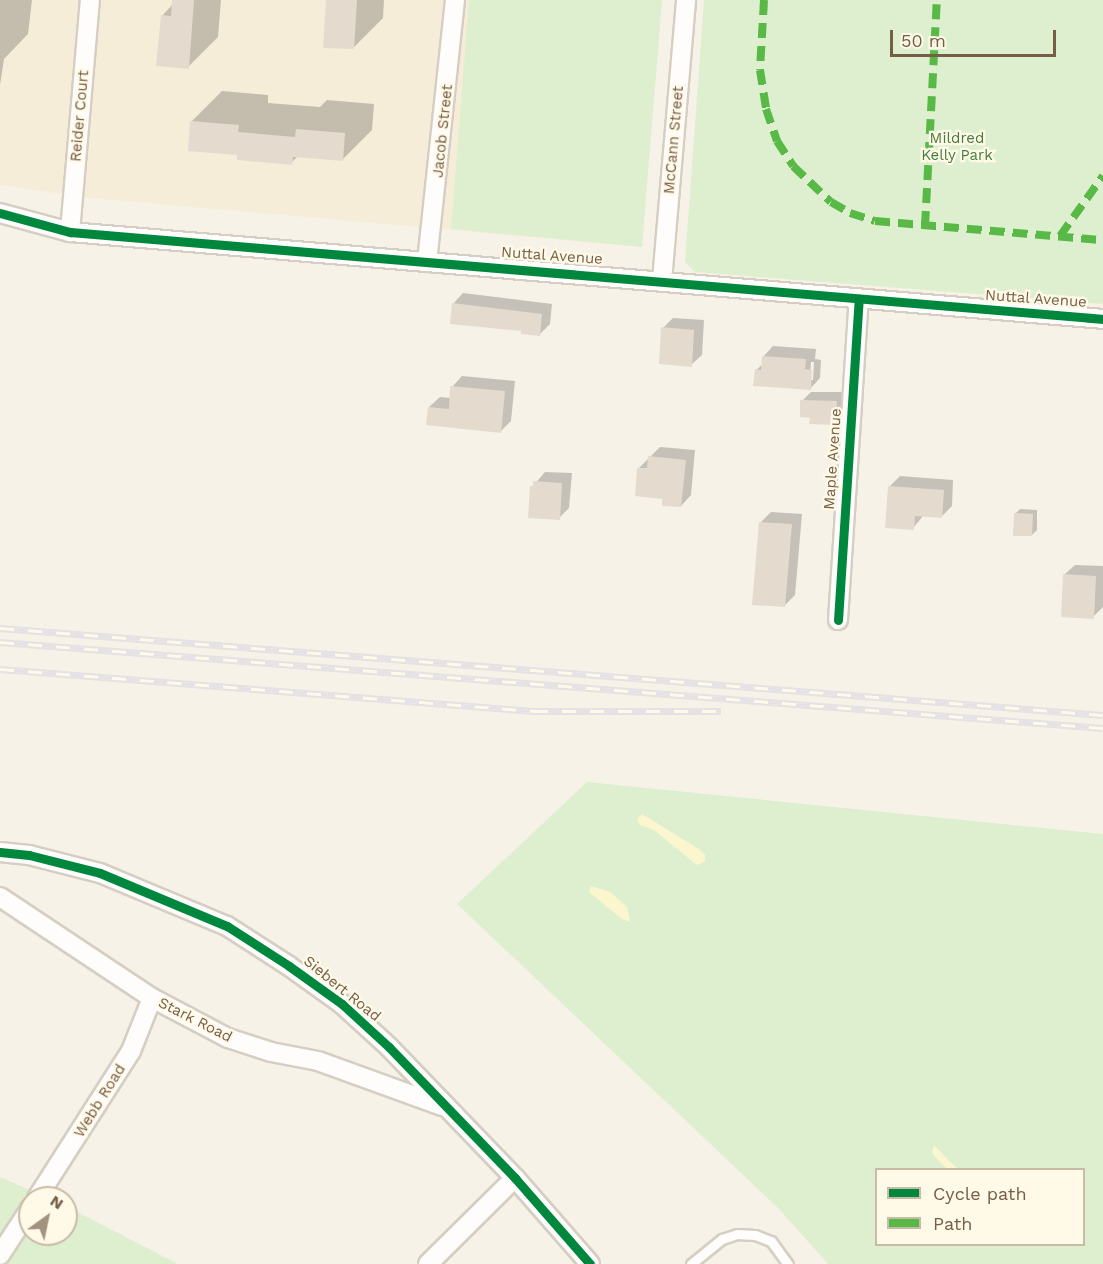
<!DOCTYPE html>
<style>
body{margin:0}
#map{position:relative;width:1103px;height:1264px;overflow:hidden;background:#f7f2e7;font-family:"Work Sans",sans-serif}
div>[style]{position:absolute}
.residential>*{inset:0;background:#f6edd9}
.green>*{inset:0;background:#deefd0}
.sand>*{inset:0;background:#fbf6ce}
.shadow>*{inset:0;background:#0003}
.building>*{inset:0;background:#e4dbce}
.roads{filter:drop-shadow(2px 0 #d6cec2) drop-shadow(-2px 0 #d6cec2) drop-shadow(0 2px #d6cec2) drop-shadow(0 -2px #d6cec2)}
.lane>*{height:9px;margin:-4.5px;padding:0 4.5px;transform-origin:4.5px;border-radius:4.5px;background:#fefdfb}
.street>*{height:18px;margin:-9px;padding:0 9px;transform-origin:9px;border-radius:9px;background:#fefdfb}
.rail>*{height:7px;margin-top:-3.5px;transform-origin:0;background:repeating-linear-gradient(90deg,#fff9e8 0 14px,#e5e1e4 0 28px);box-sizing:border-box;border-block:2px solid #e5e1e4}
.quiet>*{height:8px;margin-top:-4px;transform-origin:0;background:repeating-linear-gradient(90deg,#58b947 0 15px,transparent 0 23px)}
.cycleway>*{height:9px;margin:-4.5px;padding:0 4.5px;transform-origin:4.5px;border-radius:4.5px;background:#00873e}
span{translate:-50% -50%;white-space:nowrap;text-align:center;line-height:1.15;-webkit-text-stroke:4.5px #fff9e8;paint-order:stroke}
.street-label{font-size:15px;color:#765e46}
.park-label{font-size:15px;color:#467d3d}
.legend{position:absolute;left:875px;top:1168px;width:210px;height:78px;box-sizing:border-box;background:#fff9e8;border:2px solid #c8bba7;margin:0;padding:8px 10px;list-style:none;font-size:18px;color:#765e46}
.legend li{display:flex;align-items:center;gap:12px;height:30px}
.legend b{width:30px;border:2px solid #c8bba7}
.north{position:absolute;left:18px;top:1186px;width:60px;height:60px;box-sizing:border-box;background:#fff9e8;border:2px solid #c8bba7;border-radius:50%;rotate:33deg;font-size:16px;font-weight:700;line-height:24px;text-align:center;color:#765e46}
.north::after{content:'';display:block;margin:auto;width:21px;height:27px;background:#a3927e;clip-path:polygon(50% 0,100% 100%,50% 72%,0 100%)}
.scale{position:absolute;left:890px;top:30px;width:166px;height:27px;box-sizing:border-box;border:3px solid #765e46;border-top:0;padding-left:8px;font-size:18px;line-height:21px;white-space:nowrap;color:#765e46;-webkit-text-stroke:4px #fff9e8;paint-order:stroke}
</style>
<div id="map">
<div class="residential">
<i style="clip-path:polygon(0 0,662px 0,642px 247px,89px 198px,0 185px)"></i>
</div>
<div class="green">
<i style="clip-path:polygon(469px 0,662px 0,642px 247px,451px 229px)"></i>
<i style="clip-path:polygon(704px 0,1103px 0,1103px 304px,695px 272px,685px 262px)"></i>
<i style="clip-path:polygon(evenodd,587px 782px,1103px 834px,1103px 1264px,828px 1264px,779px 1209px,457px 904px,587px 782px,876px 1170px,1084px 1170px,1084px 1244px,876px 1244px,876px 1170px)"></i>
<i style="clip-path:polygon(0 1177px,48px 1198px,30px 1198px,30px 1234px,66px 1234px,66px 1206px,178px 1264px,0 1264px)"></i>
</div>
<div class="sand">
<i style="clip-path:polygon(642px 814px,699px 849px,705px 855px,705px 861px,697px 865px,654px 830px,640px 825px,637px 819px)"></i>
<i style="clip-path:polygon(591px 886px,610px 892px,627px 907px,630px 922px,622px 919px,589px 892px)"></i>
<i style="clip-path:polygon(934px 1145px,948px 1160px,958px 1169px,947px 1169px,935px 1157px,932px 1152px)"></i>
</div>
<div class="shadow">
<i style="clip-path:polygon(0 0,32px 0,28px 34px,4px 59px,0 85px)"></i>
<i style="clip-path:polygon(174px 0,221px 0,218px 37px,188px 67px,162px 16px,173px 4px)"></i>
<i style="clip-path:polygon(328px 0,384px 0,383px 18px,353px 48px)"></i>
<i style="clip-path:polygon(222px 91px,268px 95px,268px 103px,320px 107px,327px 100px,374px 104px,372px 130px,342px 160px,298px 156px,291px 163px,239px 153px,192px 121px)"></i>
<i style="clip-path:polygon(463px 293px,552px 304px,550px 324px,540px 334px,523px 330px,453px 304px)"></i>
<i style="clip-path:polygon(673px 318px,704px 320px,702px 355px,691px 365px,663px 328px)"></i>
<i style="clip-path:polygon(evenodd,773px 346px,816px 349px,815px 359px,821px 360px,820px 378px,810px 389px,756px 370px,763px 364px,763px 357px,773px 346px,811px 362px,814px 362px,813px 380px,810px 380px,811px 362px)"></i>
<i style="clip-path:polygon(462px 376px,515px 381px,511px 421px,501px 431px,429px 407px,440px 397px,451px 398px,452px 387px)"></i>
<i style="clip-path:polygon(811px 392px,846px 392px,845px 414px,836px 424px,811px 416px,802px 401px)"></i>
<i style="clip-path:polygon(660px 447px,695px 450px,691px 495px,681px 506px,664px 498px,639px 468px)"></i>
<i style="clip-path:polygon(545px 472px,572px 473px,569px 508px,559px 518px,532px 487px)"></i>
<i style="clip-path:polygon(900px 476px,953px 480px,952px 506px,941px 517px,924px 515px,913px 528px,889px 487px)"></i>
<i style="clip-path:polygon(1020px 509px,1037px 510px,1037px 530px,1032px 535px,1015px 514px)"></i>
<i style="clip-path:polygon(771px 512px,802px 514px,795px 595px,785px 605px,761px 522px)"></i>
<i style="clip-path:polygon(1075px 565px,1103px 566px,1103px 607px,1093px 617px,1064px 575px)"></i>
</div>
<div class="building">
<i style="clip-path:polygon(172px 0,194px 0,189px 69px,156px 66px,161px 15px,171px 16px)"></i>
<i style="clip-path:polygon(326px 0,357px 0,354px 49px,323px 48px)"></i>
<i style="clip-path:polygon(190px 121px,239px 125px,238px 132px,295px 137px,296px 129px,345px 133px,343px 161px,293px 157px,292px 165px,237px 160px,237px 155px,188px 151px)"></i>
<i style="clip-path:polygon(452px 303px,542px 314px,540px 336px,521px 334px,521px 331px,450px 324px)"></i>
<i style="clip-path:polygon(661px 327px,694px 330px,692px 367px,659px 364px)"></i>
<i style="clip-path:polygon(762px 356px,806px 359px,805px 369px,812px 370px,811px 390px,753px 386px,755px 369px,761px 370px)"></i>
<i style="clip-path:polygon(450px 386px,505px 391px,501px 433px,426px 425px,428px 407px,449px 409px)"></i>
<i style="clip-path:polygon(800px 400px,837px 401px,836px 425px,809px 424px,810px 418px,800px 417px)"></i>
<i style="clip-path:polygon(648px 456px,686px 460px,681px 507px,662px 506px,662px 499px,635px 496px,637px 468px,647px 468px)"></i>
<i style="clip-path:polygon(533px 481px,562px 483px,560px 520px,528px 518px,530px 486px,533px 486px)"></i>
<i style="clip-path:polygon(888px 486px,944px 490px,942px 518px,915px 516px,914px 530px,885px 528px)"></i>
<i style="clip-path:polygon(1014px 513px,1033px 514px,1032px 536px,1013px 536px)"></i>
<i style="clip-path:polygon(759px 522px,792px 524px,785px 607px,752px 605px)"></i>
<i style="clip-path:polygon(1063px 574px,1096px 576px,1094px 619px,1061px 617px)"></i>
</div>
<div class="roads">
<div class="lane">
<i style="left:691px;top:1264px;width:40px;rotate:-39deg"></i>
<i style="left:722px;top:1239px;width:16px;rotate:-18deg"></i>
<i style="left:737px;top:1234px;width:18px;rotate:3deg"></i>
<i style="left:755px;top:1235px;width:17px;rotate:21deg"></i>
<i style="left:771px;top:1241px;width:29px;rotate:54deg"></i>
</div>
<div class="street">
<i style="left:0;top:213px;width:73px;rotate:15.2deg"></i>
<i style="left:70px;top:232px;width:1037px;rotate:4.81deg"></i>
<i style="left:70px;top:232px;width:233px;rotate:-85.1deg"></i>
<i style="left:427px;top:262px;width:263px;rotate:-83.9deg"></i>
<i style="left:662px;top:281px;width:282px;rotate:-85.1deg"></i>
<i style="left:838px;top:620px;width:322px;rotate:-86.3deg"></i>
<i style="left:0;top:852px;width:29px;rotate:6deg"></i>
<i style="left:29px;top:855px;width:73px;rotate:14.2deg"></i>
<i style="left:100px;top:873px;width:138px;rotate:22.7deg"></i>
<i style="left:227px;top:926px;width:74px;rotate:32.8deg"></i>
<i style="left:289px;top:966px;width:65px;rotate:35.6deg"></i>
<i style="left:342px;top:1004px;width:64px;rotate:42.5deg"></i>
<i style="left:389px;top:1047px;width:182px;rotate:46.1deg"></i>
<i style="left:515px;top:1178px;width:114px;rotate:48.9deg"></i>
<i style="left:0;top:897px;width:182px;rotate:33.6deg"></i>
<i style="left:152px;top:998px;width:86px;rotate:27.8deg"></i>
<i style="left:228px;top:1038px;width:45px;rotate:18deg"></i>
<i style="left:271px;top:1052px;width:48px;rotate:10.8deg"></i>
<i style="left:318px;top:1061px;width:132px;rotate:19.9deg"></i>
<i style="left:37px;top:1198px;width:174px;rotate:-57.4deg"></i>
<i style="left:131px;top:1051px;width:57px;rotate:-68.4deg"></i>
<i style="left:0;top:1255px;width:55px;rotate:-56.9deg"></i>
<i style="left:428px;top:1264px;width:122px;rotate:-44.7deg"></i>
</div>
</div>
<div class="rail">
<i style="left:0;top:628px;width:1106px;rotate:4.51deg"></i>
<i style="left:0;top:642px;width:1106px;rotate:4.46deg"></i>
<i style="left:0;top:669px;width:536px;rotate:4.5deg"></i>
<i style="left:534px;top:711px;width:187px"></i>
</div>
<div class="quiet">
<i style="left:764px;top:0;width:70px;rotate:93.3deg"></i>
<i style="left:760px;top:70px;width:39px;rotate:81deg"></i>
<i style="left:766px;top:109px;width:34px;rotate:71deg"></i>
<i style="left:777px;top:141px;width:30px;rotate:57deg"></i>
<i style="left:793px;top:166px;width:52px;rotate:43.5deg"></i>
<i style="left:831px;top:202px;width:22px;rotate:30deg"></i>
<i style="left:850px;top:213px;width:26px;rotate:18deg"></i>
<i style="left:875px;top:221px;width:229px;rotate:4.8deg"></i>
<i style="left:925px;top:226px;width:226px;rotate:-87deg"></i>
<i style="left:1060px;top:236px;width:74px;rotate:-54.4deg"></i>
</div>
<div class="cycleway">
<i style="left:0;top:213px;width:73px;rotate:15.2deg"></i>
<i style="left:70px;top:232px;width:1037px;rotate:4.81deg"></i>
<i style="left:838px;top:620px;width:322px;rotate:-86.3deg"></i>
<i style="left:0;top:852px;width:29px;rotate:6deg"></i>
<i style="left:29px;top:855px;width:73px;rotate:14.2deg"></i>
<i style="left:100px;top:873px;width:138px;rotate:22.7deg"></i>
<i style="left:227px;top:926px;width:74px;rotate:32.8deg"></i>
<i style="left:289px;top:966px;width:65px;rotate:35.6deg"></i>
<i style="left:342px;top:1004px;width:64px;rotate:42.5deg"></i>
<i style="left:389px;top:1047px;width:182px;rotate:46.1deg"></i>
<i style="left:515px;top:1178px;width:114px;rotate:48.9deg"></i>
</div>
<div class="street-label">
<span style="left:80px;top:116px;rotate:-85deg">Reider Court</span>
<span style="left:443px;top:131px;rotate:-84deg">Jacob Street</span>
<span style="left:674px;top:140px;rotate:-85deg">McCann Street</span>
<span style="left:552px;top:256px;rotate:4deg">Nuttal Avenue</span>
<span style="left:1036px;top:299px;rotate:4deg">Nuttal Avenue</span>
<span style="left:833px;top:459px;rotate:-86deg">Maple Avenue</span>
<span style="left:342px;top:989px;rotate:39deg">Siebert Road</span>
<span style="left:195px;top:1020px;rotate:27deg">Stark Road</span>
<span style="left:100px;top:1101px;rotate:-58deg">Webb Road</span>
</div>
<div class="park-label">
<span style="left:957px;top:147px">Mildred<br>Kelly Park</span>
</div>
<ul class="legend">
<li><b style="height:8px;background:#00873e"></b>Cycle path</li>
<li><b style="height:8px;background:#58b947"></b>Path</li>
</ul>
<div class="north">N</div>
<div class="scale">50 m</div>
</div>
